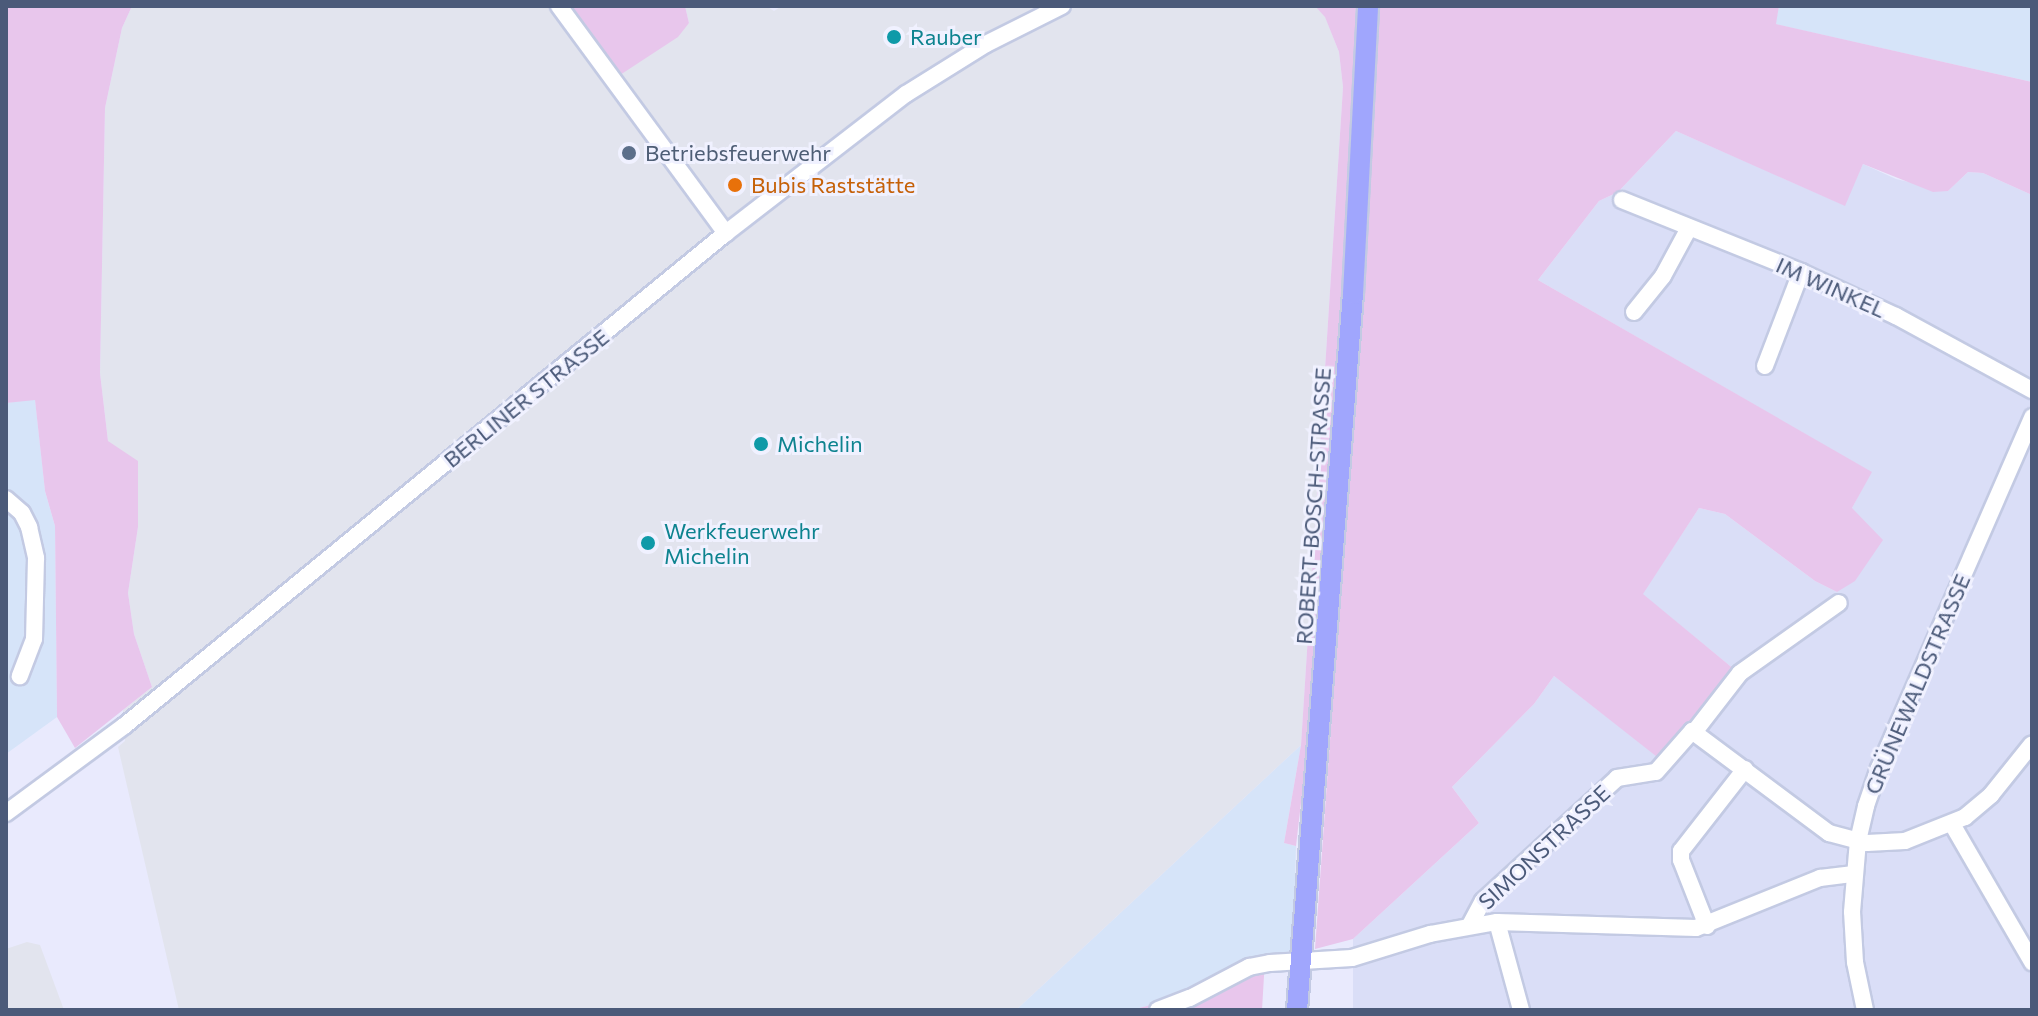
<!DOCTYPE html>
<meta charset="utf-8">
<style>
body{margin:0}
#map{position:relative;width:2038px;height:1016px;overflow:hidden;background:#e9eafd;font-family:Commissioner,sans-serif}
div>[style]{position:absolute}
.residential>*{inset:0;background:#dadef7}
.commercial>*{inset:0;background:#d6e4f9}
.industrial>*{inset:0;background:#e2e4ee}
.green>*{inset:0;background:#e8c6ec}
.roads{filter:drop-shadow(2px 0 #c3cae3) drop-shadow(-2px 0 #c3cae3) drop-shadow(0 2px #c3cae3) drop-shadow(0 -2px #c3cae3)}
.minor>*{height:16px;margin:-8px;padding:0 8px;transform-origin:8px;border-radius:8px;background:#fff}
.major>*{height:20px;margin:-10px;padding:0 10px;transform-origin:10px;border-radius:10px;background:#a0a6fd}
.dots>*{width:22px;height:22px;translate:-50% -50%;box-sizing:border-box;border:4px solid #f0f1ff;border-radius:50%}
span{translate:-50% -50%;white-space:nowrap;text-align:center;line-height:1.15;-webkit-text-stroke:6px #f0f1ff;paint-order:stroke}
.culture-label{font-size:22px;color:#0d838f}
.left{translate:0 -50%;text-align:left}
.service-label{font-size:22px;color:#4e5e75}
.food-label{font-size:22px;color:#c56008}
.street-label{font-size:22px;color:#4b5a79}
.frame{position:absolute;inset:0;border:8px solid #4b5a79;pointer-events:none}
</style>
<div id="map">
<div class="residential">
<i style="clip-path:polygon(1676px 131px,1844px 205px,1863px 164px,1896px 179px,1948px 191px,1968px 172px,1983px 173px,2032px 195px,2032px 1010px,1353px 1010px,1353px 939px,1479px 823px,1452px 787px,1534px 704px,1554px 676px,1661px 759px,1735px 670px,1642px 594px,1699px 508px,1725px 514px,1815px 581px,1837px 592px,1852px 508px,1871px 472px,1538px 280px,1599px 201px,1618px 192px)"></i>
</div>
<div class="commercial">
<i style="clip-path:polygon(1779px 6px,2032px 6px,2032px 82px,1775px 24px)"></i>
<i style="clip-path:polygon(35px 399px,45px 491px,55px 526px,57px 717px,6px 754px,6px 403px)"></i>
<i style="clip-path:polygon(1301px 745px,1284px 843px,1296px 846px,1293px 950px,1247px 964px,1187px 995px,1132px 1010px,1016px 1010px)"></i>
</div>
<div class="industrial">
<i style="clip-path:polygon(132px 6px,571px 6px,620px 75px,689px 23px,685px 6px,766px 6px,774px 11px,782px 6px,1315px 6px,1325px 16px,1339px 52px,1343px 87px,1301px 745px,1016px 1010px,179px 1010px,118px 747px,125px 741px,123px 710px,152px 687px,134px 634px,128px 593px,138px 527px,108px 441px,100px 373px,105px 108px,122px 28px)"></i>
<i style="clip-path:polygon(27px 942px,40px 945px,64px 1010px,6px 1010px,6px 949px)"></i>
</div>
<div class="green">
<i style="clip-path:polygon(6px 6px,132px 6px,122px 28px,105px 108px,100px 373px,108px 441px,138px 461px,138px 527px,128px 593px,134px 634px,152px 687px,75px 748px,57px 717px,55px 526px,45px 491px,35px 400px,6px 403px)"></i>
<i style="clip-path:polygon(571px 6px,685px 6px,689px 23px,678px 37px,620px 75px)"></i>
<i style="clip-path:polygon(1315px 6px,1356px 6px,1347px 227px,1311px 716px,1296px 846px,1284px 843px,1301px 745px,1343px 87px,1339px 52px,1325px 17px)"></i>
<i style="clip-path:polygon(1377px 6px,1779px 6px,1776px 24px,2032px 82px,2032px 195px,1983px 173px,1968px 172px,1948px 191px,1933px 192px,1863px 164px,1845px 206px,1676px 131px,1618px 192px,1599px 201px,1538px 280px,1872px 472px,1852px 508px,1883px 540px,1855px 581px,1837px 592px,1815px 581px,1725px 514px,1699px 508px,1643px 594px,1735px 670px,1693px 724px,1683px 728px,1661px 760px,1554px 676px,1534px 704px,1452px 787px,1479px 823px,1353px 939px,1315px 949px,1343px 560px)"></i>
<i style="clip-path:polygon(1265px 959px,1262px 1010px,1132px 1010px,1187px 995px)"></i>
</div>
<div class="roads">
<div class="minor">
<i style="left:559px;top:6px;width:282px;rotate:53.7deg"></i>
<i style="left:1622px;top:200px;width:193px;rotate:21.9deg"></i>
<i style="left:1801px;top:272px;width:105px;rotate:24.9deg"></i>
<i style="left:1896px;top:316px;width:155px;rotate:28.6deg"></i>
<i style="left:1634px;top:312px;width:46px;rotate:-51.1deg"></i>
<i style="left:1663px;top:276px;width:55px;rotate:-61.6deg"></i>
<i style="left:1765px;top:366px;width:101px;rotate:-69deg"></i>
<i style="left:6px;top:499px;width:21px;rotate:41deg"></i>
<i style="left:22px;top:513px;width:16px;rotate:63deg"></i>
<i style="left:29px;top:527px;width:32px;rotate:77deg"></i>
<i style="left:36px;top:558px;width:81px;rotate:91.4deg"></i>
<i style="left:34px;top:639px;width:40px;rotate:111deg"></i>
<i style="left:1695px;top:731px;width:73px;rotate:-52.2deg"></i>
<i style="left:1740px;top:673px;width:121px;rotate:-35.3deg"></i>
<i style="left:6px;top:813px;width:147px;rotate:-36.4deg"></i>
<i style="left:124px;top:726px;width:778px;rotate:-39.32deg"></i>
<i style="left:726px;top:233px;width:227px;rotate:-37.7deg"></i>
<i style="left:906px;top:94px;width:94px;rotate:-32deg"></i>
<i style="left:986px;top:44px;width:85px;rotate:-26.6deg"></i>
<i style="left:1952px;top:824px;width:160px;rotate:59.9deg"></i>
<i style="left:1497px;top:922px;width:91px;rotate:74.7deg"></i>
<i style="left:1470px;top:925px;width:27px;rotate:-62deg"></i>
<i style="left:1483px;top:901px;width:182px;rotate:-42.5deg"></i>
<i style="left:1617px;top:778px;width:39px;rotate:-9deg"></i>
<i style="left:1656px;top:772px;width:55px;rotate:-48.7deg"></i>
<i style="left:1692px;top:731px;width:171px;rotate:36.7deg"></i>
<i style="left:1829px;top:833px;width:39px;rotate:15deg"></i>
<i style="left:1867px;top:843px;width:38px;rotate:-3deg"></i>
<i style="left:1905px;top:841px;width:65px;rotate:-21.8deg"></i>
<i style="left:1965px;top:817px;width:34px;rotate:-40deg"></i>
<i style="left:1991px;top:795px;width:65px;rotate:-51.2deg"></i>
<i style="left:1707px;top:926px;width:71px;rotate:-111.5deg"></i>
<i style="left:1681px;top:860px;width:9px;rotate:-90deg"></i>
<i style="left:1681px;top:851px;width:104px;rotate:-52deg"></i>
<i style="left:1158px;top:1010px;width:34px;rotate:-21deg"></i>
<i style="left:1190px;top:998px;width:67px;rotate:-27.7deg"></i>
<i style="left:1249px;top:967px;width:21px;rotate:-11deg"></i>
<i style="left:1270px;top:963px;width:82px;rotate:-3.5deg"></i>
<i style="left:1352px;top:958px;width:82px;rotate:-17.1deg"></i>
<i style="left:1430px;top:934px;width:68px;rotate:-10.2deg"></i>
<i style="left:1497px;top:922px;width:199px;rotate:1.7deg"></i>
<i style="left:1696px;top:928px;width:134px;rotate:-22deg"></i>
<i style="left:1820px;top:878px;width:34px;rotate:-7deg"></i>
<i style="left:1865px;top:1010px;width:49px;rotate:-101.8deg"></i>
<i style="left:1855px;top:962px;width:50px;rotate:-93.4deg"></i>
<i style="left:1852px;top:912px;width:71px;rotate:-85.2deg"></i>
<i style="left:1858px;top:841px;width:36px;rotate:-77deg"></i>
<i style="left:1866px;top:806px;width:40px;rotate:-71.1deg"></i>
<i style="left:1879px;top:768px;width:383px;rotate:-66.4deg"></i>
</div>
<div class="major">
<i style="left:1297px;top:1010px;width:718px;rotate:-85.53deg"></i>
<i style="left:1353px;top:294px;width:288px;rotate:-87deg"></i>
</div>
</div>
<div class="dots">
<i style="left:894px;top:37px;background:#0f9aa8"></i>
<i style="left:629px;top:153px;background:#5c6f8a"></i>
<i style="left:735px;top:185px;background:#e8710a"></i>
<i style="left:761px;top:444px;background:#0f9aa8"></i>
<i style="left:648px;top:543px;background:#0f9aa8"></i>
</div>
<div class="culture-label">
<span class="left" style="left:910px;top:37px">Rauber</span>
<span class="left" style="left:777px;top:444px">Michelin</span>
<span class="left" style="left:664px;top:543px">Werkfeuerwehr<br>Michelin</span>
</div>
<div class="service-label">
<span class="left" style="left:645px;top:153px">Betriebsfeuerwehr</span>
</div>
<div class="food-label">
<span class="left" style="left:751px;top:185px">Bubis Raststätte</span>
</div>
<div class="street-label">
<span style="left:1831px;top:287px;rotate:24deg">IM WINKEL</span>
<span style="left:526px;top:398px;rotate:-39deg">BERLINER STRASSE</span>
<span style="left:1313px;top:506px;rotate:-86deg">ROBERT-BOSCH-STRASSE</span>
<span style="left:1917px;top:684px;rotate:-67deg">GRÜNEWALDSTRASSE</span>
<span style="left:1544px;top:847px;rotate:-43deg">SIMONSTRASSE</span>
</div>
<div class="frame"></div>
</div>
